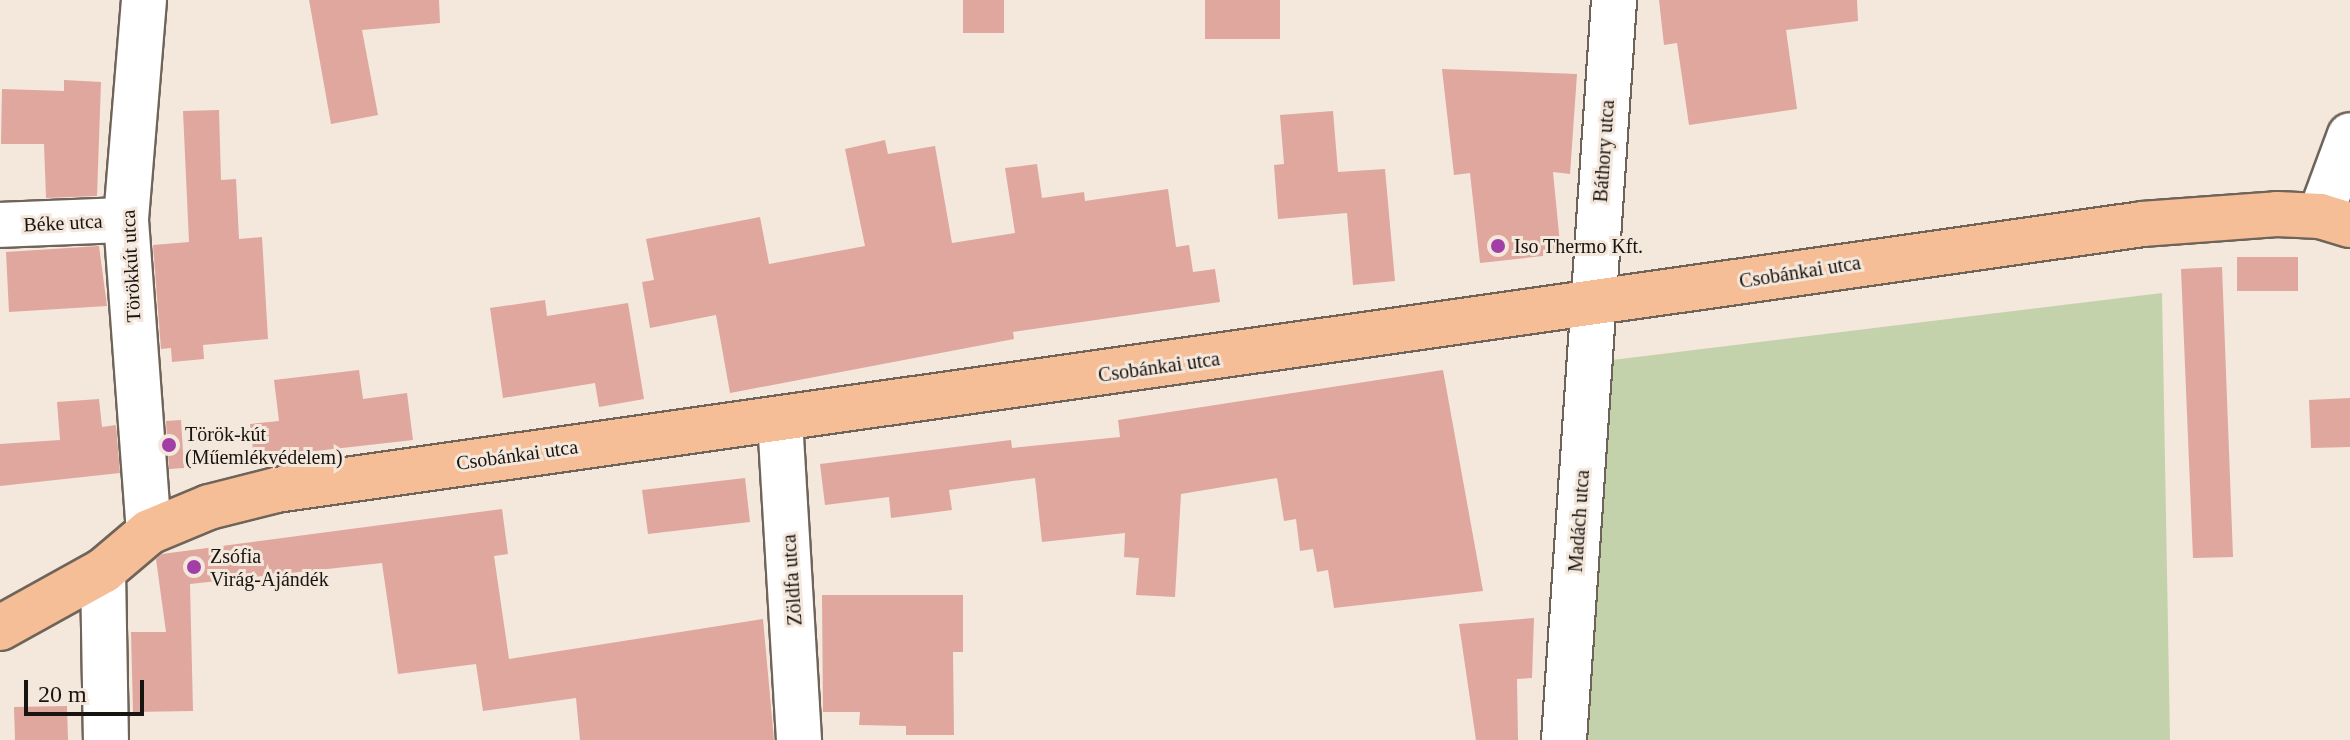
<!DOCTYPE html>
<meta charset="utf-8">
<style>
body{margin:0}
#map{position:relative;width:2350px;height:740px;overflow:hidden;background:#f4e7dc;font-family:"Times New Roman",serif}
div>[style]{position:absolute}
.green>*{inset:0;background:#c4d2ab}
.building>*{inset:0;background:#dfa79d}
.roads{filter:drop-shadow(2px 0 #6f645a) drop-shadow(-2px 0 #6f645a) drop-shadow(0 2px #6f645a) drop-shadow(0 -2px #6f645a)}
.minor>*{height:44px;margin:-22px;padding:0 22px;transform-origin:22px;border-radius:22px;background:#fff}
.major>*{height:44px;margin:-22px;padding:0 22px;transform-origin:22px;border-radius:22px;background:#f5be97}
.dots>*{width:22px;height:22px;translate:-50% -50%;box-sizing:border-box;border:4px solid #f4e7dc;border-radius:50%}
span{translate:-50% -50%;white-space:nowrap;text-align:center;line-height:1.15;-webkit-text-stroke:6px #f4e7dc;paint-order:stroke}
.street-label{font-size:20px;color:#181410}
.poi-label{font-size:20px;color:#181410}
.left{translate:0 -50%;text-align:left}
.scale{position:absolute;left:24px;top:680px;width:120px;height:36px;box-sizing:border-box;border:4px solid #181410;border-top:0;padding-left:10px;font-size:24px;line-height:28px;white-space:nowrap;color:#181410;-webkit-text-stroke:6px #f4e7dc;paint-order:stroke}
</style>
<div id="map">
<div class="green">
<i style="clip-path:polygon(2162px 293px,2170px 740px,1579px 740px,1604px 361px)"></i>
</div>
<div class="building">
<i style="clip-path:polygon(309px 0,439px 0,440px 23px,362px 30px,378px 115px,331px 124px)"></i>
<i style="clip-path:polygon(963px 0,1004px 0,1004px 33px,963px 33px)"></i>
<i style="clip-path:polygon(1205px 0,1280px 0,1280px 39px,1205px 39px)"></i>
<i style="clip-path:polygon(1659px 0,1857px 0,1858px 21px,1786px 30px,1797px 109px,1689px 125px,1677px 43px,1664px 45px)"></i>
<i style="clip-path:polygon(1442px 69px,1577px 74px,1570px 174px,1553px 172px,1561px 254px,1480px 263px,1470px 173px,1454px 175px)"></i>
<i style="clip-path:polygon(64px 80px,101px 82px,97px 196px,46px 198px,44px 144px,1px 144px,2px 89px,64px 91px)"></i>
<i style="clip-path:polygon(219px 110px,221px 180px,236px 179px,239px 239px,262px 237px,268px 339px,203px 345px,204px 359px,172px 362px,171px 348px,161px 349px,153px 245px,189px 242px,183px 111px)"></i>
<i style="clip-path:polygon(1333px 111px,1338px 172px,1385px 169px,1395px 281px,1353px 285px,1347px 213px,1278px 219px,1274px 165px,1284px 164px,1280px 115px)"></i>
<i style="clip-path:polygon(885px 140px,888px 154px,935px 146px,952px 243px,1015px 233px,1005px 168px,1037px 164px,1042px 198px,1084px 192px,1085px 201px,1168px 189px,1176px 247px,1189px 245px,1193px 272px,1215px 269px,1220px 302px,1013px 332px,1014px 339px,730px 393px,716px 315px,650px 328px,642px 282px,654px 280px,646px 239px,760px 217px,769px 264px,865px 246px,845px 149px)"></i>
<i style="clip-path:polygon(99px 246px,107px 306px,9px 312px,6px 252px)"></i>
<i style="clip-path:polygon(2237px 257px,2298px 257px,2298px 291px,2237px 291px)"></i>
<i style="clip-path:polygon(2222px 267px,2233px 557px,2193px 558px,2181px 269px)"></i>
<i style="clip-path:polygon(545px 300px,547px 316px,628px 303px,644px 399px,599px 407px,595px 383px,503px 398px,490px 308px)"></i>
<i style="clip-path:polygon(359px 370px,363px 399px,407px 393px,413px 440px,254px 458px,250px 424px,279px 421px,274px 380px)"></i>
<i style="clip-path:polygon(1443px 370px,1483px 591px,1334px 608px,1328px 570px,1317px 572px,1313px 549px,1300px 551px,1296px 519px,1284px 521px,1277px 478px,1181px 494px,1175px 597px,1136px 595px,1139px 558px,1124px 557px,1125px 533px,1042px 542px,1035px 478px,949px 490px,952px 510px,891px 518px,889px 497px,825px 505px,820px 464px,1011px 440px,1012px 448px,1120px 437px,1118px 420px)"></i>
<i style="clip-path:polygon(2350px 398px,2350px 447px,2311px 448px,2309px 400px)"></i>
<i style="clip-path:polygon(99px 399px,102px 427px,116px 425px,120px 473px,0 486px,0 444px,60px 440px,57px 402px)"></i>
<i style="clip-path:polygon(181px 420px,184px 468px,169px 469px,166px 421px)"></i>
<i style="clip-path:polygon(745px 478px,750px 522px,648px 534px,642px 490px)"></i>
<i style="clip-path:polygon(502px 509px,508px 554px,494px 556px,509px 659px,763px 619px,774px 740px,580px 740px,576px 698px,483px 711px,476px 664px,398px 674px,382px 563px,190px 584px,193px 711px,133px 712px,131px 632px,166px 632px,156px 559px,162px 554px)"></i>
<i style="clip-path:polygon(822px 595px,963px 595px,963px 652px,953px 652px,954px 735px,906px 735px,906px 726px,859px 725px,860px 712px,823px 712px)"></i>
<i style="clip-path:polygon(1534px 618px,1532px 678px,1517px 679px,1518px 740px,1476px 740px,1459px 624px)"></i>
<i style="clip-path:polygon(67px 706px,68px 740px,15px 740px,14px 707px)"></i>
</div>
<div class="roads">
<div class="minor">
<i style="left:144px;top:0;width:221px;rotate:94.7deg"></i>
<i style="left:126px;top:220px;width:313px;rotate:85.8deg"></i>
<i style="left:2320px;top:216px;width:86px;rotate:-69.7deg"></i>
<i style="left:0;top:225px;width:126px;rotate:-2.3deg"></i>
<i style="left:780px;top:420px;width:321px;rotate:86.6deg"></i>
<i style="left:103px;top:571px;width:169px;rotate:89deg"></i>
<i style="left:1564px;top:740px;width:742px;rotate:-86.13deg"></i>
</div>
<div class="major">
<i style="left:0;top:628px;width:118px;rotate:-29deg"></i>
<i style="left:103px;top:571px;width:60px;rotate:-40.3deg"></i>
<i style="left:149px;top:532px;width:65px;rotate:-22.6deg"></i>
<i style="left:209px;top:507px;width:69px;rotate:-14.2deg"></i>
<i style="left:276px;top:490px;width:1885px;rotate:-8.11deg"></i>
<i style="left:2142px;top:224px;width:135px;rotate:-4.2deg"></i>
<i style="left:2277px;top:214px;width:43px;rotate:2.7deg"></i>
<i style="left:2320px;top:216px;width:31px;rotate:17deg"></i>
</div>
</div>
<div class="dots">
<i style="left:1498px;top:246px;background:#a13fa6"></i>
<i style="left:169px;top:445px;background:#a13fa6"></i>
<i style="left:194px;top:567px;background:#a13fa6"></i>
</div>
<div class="street-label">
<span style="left:1604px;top:151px;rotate:-86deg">Báthory utca</span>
<span style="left:63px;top:223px;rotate:-3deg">Béke utca</span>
<span style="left:131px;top:266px;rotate:-93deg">Törökkút utca</span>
<span style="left:1800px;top:272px;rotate:-9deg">Csobánkai utca</span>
<span style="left:1159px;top:367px;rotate:-8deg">Csobánkai utca</span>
<span style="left:517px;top:455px;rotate:-8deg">Csobánkai utca</span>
<span style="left:1579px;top:521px;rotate:-86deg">Madách utca</span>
<span style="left:792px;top:580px;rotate:-94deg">Zöldfa utca</span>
</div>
<div class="poi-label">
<span class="left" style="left:1514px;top:246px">Iso Thermo Kft.</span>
<span class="left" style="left:185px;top:446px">Török-kút<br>(Műemlékvédelem)</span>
<span class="left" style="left:210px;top:568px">Zsófia<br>Virág-Ajándék</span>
</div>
<div class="scale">20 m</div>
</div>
